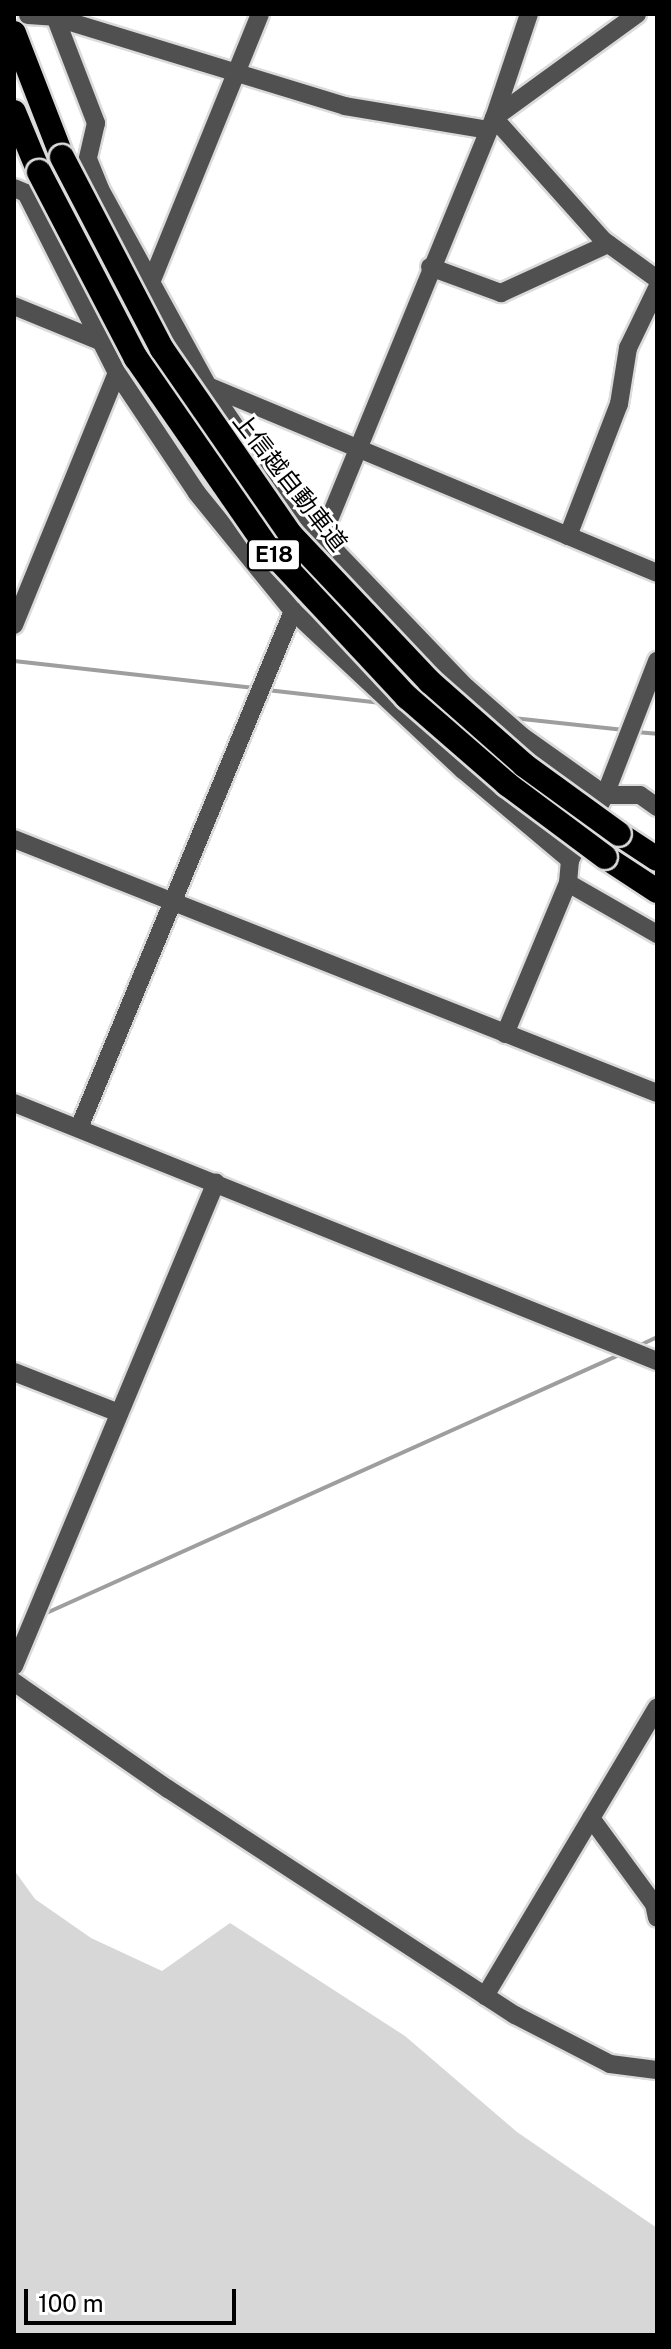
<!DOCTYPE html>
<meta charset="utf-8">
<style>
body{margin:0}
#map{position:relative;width:671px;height:2349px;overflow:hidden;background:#fff;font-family:"Public Sans","Noto Sans JP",sans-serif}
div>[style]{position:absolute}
.green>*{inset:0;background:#d7d7d7}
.stream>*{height:4px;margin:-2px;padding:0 2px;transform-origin:2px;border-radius:2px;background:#9e9e9e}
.roads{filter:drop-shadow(2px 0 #dbdbdb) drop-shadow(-2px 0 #dbdbdb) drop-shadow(0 2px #dbdbdb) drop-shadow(0 -2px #dbdbdb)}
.minor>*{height:18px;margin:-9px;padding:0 9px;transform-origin:9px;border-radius:9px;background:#505050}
.highway>*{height:24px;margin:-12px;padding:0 12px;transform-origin:12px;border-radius:12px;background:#000}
.bridges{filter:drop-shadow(2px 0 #dbdbdb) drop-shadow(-2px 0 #dbdbdb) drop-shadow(0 2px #dbdbdb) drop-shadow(0 -2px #dbdbdb)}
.highway-bridge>*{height:24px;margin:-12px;padding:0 12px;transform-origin:12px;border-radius:12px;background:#000}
span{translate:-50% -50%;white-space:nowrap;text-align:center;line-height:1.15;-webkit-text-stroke:6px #fff;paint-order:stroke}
.shield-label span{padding:2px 6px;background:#fff;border:2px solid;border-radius:6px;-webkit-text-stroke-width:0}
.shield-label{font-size:22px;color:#000;font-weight:700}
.street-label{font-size:24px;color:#000}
.frame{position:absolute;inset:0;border:16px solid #000;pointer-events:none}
.scale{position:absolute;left:24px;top:2289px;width:212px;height:36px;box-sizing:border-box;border:4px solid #000;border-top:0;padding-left:10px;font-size:24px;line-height:28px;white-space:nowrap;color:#000;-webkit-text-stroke:6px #fff;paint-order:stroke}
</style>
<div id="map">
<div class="green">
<i style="clip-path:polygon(14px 1870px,35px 1899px,91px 1938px,162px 1971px,230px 1923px,405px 2036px,517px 2132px,657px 2228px,657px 2335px,14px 2335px)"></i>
</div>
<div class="stream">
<i style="left:14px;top:661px;width:242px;rotate:6.4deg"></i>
<i style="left:267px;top:690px;width:115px;rotate:6.5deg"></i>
<i style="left:513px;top:718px;width:112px;rotate:6.2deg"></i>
<i style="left:636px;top:732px;width:21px;rotate:5deg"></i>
<i style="left:636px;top:1347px;width:23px;rotate:-25deg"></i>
<i style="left:42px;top:1615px;width:635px;rotate:-24.26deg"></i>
</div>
<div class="roads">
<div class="minor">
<i style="left:54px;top:14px;width:117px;rotate:68.9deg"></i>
<i style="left:96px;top:123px;width:37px;rotate:103deg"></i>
<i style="left:88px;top:159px;width:32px;rotate:68deg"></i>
<i style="left:100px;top:189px;width:225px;rotate:61.3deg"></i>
<i style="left:208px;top:386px;width:63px;rotate:56.1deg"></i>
<i style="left:243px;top:438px;width:127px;rotate:51.4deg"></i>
<i style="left:322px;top:537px;width:208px;rotate:46.2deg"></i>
<i style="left:466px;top:687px;width:74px;rotate:41.2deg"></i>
<i style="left:522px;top:736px;width:102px;rotate:35.4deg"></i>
<i style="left:605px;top:795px;width:35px"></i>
<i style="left:640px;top:795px;width:21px;rotate:35deg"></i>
<i style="left:28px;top:15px;width:26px;rotate:4deg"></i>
<i style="left:54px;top:17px;width:304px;rotate:17deg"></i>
<i style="left:345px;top:106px;width:145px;rotate:9.5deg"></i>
<i style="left:494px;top:118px;width:164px;rotate:48.2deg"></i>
<i style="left:603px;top:240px;width:67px;rotate:35.8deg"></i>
<i style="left:494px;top:118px;width:177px;rotate:-36deg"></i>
<i style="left:14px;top:188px;width:13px;rotate:23deg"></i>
<i style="left:26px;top:193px;width:202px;rotate:63.2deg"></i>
<i style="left:117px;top:373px;width:144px;rotate:56.3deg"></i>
<i style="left:197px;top:493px;width:152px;rotate:50.9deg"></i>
<i style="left:293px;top:611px;width:233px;rotate:43.1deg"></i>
<i style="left:463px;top:770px;width:140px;rotate:40.1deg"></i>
<i style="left:430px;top:267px;width:76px;rotate:20.1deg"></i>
<i style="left:501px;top:293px;width:118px;rotate:-24.6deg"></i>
<i style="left:150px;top:285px;width:292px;rotate:-67.9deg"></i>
<i style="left:14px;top:306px;width:95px;rotate:22.2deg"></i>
<i style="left:208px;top:386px;width:486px;rotate:22.6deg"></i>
<i style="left:568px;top:536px;width:142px;rotate:-68.9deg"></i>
<i style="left:619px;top:404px;width:57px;rotate:-80.9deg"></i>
<i style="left:628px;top:348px;width:67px;rotate:-64.2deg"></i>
<i style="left:322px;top:537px;width:453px;rotate:-67.7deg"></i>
<i style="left:494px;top:118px;width:110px;rotate:-71.4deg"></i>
<i style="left:14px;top:625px;width:272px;rotate:-67.8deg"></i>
<i style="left:14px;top:839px;width:691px;rotate:21.56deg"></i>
<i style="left:568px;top:883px;width:103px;rotate:29.8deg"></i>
<i style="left:505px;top:1034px;width:164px;rotate:-67.4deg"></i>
<i style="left:568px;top:883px;width:23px;rotate:-85deg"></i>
<i style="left:570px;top:860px;width:74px;rotate:-61.7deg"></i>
<i style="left:605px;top:795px;width:144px;rotate:-68.8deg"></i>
<i style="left:14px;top:1103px;width:693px;rotate:21.86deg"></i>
<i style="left:79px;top:1128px;width:560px;rotate:-67.51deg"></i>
<i style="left:14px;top:1372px;width:113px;rotate:21.3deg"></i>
<i style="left:14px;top:1666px;width:524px;rotate:-67.35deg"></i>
<i style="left:14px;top:1682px;width:188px;rotate:34.8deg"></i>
<i style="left:168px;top:1789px;width:414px;rotate:33.1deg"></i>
<i style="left:515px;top:2015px;width:107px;rotate:27.3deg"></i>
<i style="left:610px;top:2064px;width:47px;rotate:7.3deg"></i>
<i style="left:591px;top:1818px;width:107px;rotate:53.8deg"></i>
<i style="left:654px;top:1904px;width:14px;rotate:78deg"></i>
<i style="left:485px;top:1996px;width:336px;rotate:-59.2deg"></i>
</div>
<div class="highway">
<i style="left:14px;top:33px;width:133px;rotate:68.8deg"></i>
<i style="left:14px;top:112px;width:65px;rotate:67.4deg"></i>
<i style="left:619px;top:834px;width:45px;rotate:33.3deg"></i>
<i style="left:605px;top:857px;width:62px;rotate:33.2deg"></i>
</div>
</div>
<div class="bridges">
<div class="highway-bridge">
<i style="left:62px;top:157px;width:216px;rotate:62.5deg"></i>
<i style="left:162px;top:349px;width:226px;rotate:55.3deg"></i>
<i style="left:291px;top:535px;width:202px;rotate:46.6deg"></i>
<i style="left:430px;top:682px;width:125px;rotate:41.4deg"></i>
<i style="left:524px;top:765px;width:117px;rotate:36deg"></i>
<i style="left:39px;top:172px;width:210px;rotate:62.5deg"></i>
<i style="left:136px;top:358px;width:229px;rotate:55.3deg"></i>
<i style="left:266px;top:546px;width:207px;rotate:47deg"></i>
<i style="left:407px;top:697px;width:133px;rotate:41deg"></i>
<i style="left:507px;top:784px;width:122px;rotate:36.7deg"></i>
</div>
</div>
<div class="shield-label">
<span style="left:274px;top:555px">E18</span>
</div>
<div class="street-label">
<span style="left:290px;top:482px;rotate:52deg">上信越自動車道</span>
</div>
<div class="frame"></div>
<div class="scale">100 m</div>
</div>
